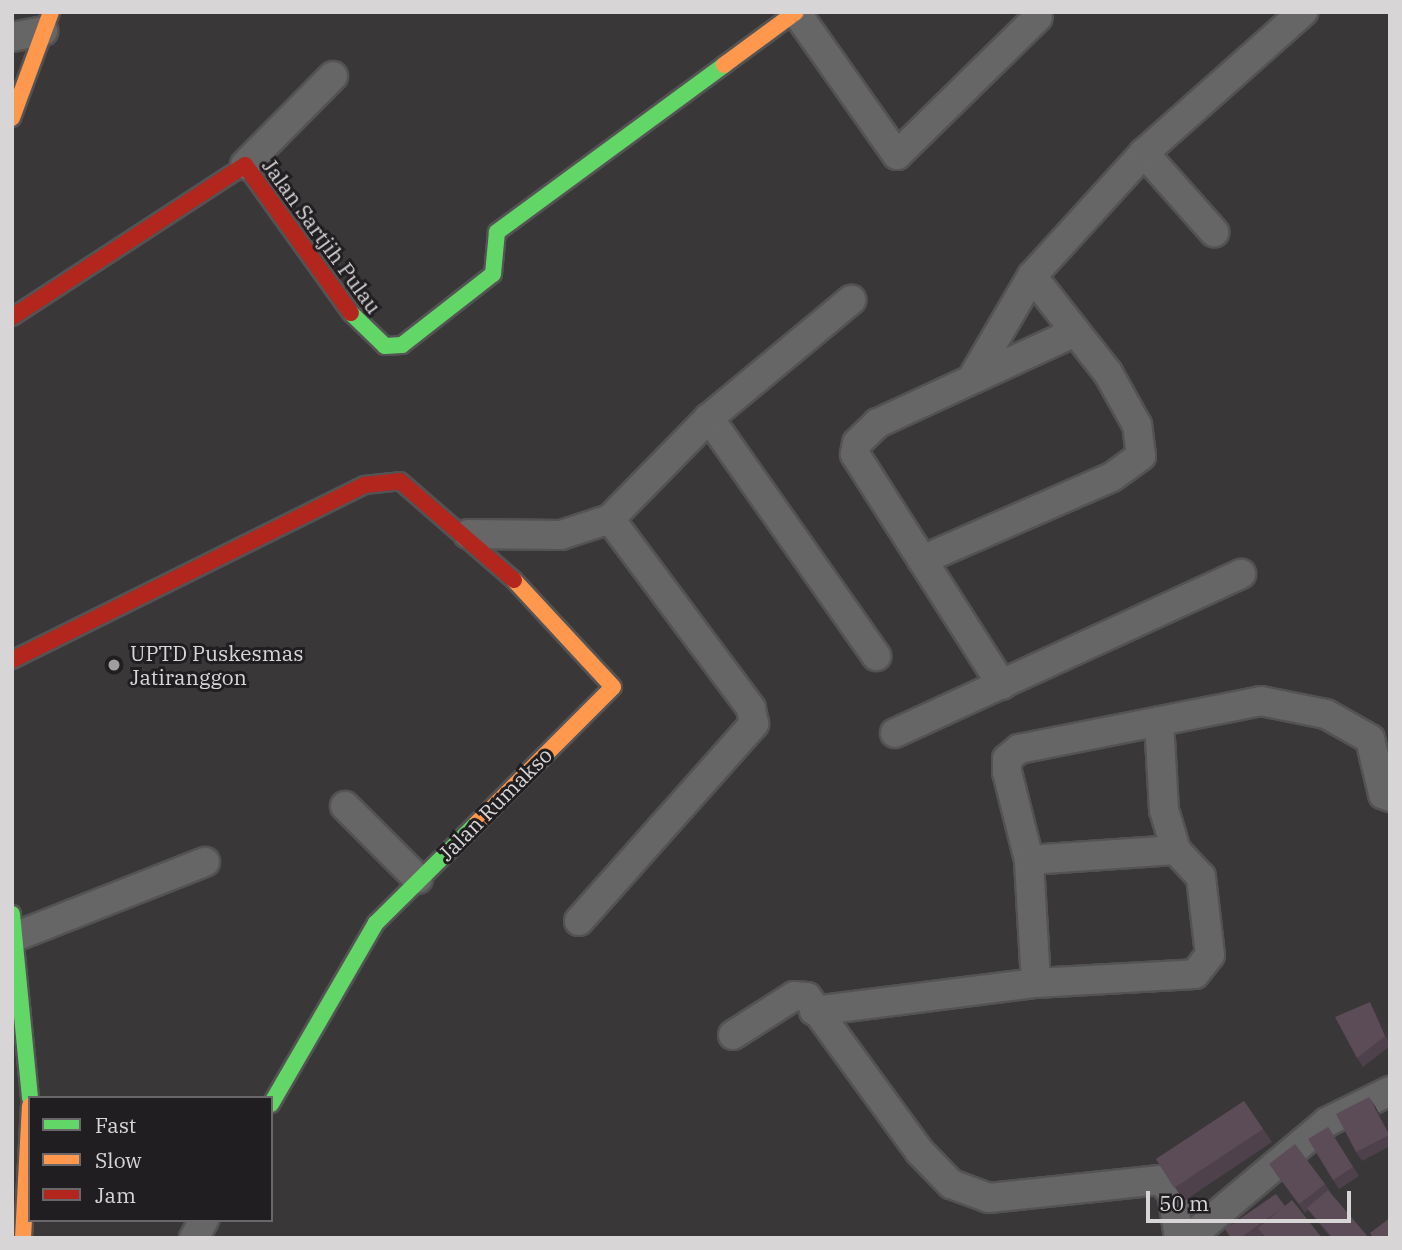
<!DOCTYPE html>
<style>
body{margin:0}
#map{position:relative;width:1402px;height:1250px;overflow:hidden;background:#393738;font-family:"IBM Plex Serif",serif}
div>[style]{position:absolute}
.roads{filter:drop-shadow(2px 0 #545354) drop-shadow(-2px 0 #545354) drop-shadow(0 2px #545354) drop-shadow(0 -2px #545354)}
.street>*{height:28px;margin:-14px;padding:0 14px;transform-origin:14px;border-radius:14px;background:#676667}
.fast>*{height:16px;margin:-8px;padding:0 8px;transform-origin:8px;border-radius:8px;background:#63d668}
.slow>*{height:16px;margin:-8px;padding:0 8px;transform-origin:8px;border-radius:8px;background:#ff974d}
.jam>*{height:16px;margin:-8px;padding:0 8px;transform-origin:8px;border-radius:8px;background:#b3261e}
.wall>*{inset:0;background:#4f414c}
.shaded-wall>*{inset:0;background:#40353e}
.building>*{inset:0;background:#5c4c58}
.dots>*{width:19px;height:19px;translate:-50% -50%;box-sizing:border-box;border:4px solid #201e20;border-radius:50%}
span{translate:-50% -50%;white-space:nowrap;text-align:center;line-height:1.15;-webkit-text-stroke:6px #201e20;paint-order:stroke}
.street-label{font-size:21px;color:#d7d5d6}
.poi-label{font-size:21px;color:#d7d5d6}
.left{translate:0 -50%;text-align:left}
.frame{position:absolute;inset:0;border:14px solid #d7d5d6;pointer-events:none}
.legend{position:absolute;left:28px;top:1096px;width:245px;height:126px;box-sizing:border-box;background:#201e20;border:2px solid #696769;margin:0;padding:9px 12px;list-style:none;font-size:21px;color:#d7d5d6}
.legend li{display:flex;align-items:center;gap:14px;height:35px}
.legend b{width:35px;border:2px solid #696769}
.scale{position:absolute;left:1146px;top:1191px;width:205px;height:32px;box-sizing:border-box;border:4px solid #d7d5d6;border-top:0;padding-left:9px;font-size:21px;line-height:24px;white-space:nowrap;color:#d7d5d6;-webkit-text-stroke:5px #201e20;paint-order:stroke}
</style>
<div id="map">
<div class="roads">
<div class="street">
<i style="left:796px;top:12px;width:175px;rotate:54.8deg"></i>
<i style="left:897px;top:155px;width:197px;rotate:-44.4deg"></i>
<i style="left:12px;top:37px;width:32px;rotate:-11deg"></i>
<i style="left:1144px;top:153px;width:106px;rotate:48.5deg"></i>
<i style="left:245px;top:165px;width:125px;rotate:-45.3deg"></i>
<i style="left:973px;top:377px;width:117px;rotate:-59.7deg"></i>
<i style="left:1032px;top:276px;width:166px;rotate:-47.7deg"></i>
<i style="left:1144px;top:153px;width:213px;rotate:-41.6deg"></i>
<i style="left:709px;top:418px;width:291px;rotate:54.9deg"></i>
<i style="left:468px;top:534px;width:93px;rotate:0.6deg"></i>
<i style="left:561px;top:535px;width:52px;rotate:-18.1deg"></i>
<i style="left:610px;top:519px;width:141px;rotate:-45.6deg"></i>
<i style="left:709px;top:418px;width:185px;rotate:-39.7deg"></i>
<i style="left:922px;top:560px;width:207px;rotate:-23.6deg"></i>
<i style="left:1112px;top:477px;width:36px;rotate:-36deg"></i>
<i style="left:1141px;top:456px;width:31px;rotate:-97deg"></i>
<i style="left:1137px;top:425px;width:60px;rotate:-119.1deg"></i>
<i style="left:1108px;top:373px;width:123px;rotate:-128.1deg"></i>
<i style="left:1002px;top:685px;width:274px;rotate:-122.5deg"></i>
<i style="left:855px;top:454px;width:11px;rotate:-80deg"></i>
<i style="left:857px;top:443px;width:29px;rotate:-44deg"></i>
<i style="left:878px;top:423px;width:215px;rotate:-24.8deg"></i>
<i style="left:895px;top:733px;width:381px;rotate:-24.7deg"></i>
<i style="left:345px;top:806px;width:103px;rotate:45deg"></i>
<i style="left:1029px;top:860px;width:91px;rotate:-104deg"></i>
<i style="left:1007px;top:772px;width:13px;rotate:-90deg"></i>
<i style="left:1007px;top:759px;width:16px;rotate:-40deg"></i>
<i style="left:1019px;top:749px;width:247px;rotate:-11.2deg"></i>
<i style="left:1261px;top:701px;width:66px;rotate:11.3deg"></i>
<i style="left:1326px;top:714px;width:51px;rotate:29.6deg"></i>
<i style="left:1370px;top:739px;width:57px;rotate:76.7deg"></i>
<i style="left:1383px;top:794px;width:8px;rotate:23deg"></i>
<i style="left:579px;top:921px;width:264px;rotate:-48.4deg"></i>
<i style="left:754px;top:724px;width:16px;rotate:-101deg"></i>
<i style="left:751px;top:708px;width:236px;rotate:-126.7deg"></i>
<i style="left:17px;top:936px;width:202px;rotate:-21.5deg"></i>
<i style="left:1036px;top:983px;width:123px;rotate:-93.3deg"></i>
<i style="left:1029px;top:860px;width:147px;rotate:-3.9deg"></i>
<i style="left:814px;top:1011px;width:224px;rotate:-7.2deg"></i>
<i style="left:1036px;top:983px;width:159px;rotate:-3.2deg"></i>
<i style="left:1195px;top:974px;width:24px;rotate:-52deg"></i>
<i style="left:1210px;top:955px;width:79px;rotate:-96.6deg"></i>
<i style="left:1201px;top:877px;width:37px;rotate:-133deg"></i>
<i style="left:1176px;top:850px;width:42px;rotate:-106.7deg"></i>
<i style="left:1164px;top:810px;width:89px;rotate:-93.2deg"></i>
<i style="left:733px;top:1035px;width:72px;rotate:-32.6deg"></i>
<i style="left:794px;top:996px;width:13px;rotate:4deg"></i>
<i style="left:807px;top:997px;width:192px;rotate:53.9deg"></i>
<i style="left:920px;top:1152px;width:45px;rotate:45.9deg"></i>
<i style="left:951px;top:1184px;width:40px;rotate:20.2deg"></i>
<i style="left:989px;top:1198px;width:172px;rotate:-6deg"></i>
<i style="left:1160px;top:1180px;width:17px;rotate:45deg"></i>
<i style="left:1172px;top:1192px;width:47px;rotate:81.3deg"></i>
<i style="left:194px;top:1238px;width:21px;rotate:-61deg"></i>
<i style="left:1189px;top:1238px;width:180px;rotate:-40deg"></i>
<i style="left:1327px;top:1122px;width:70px;rotate:-26.2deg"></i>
</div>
<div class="fast">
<i style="left:351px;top:313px;width:47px;rotate:44.1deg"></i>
<i style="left:385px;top:346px;width:17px;rotate:-3deg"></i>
<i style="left:402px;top:345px;width:115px;rotate:-38deg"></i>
<i style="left:493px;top:274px;width:42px;rotate:-84.6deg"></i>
<i style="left:497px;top:232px;width:282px;rotate:-36.3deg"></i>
<i style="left:12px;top:914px;width:185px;rotate:84.4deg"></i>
<i style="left:271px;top:1104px;width:209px;rotate:-59.9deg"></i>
<i style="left:376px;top:923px;width:142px;rotate:-44.7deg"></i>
</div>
<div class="slow">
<i style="left:724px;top:65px;width:89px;rotate:-36.4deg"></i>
<i style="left:12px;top:118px;width:113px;rotate:-69.8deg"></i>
<i style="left:477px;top:823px;width:192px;rotate:-45deg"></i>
<i style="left:613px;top:687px;width:146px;rotate:-132.8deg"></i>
<i style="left:23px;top:1238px;width:132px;rotate:-87deg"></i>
</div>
<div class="jam">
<i style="left:12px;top:317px;width:278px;rotate:-33.1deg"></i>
<i style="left:245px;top:165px;width:182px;rotate:54.4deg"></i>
<i style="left:12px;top:660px;width:393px;rotate:-26.4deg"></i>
<i style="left:364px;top:485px;width:36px;rotate:-6deg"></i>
<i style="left:400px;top:481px;width:151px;rotate:41deg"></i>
</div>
</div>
<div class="wall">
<i style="clip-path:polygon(1376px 1011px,1390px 1042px,1390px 1046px,1363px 1067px,1357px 1058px)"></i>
<i style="clip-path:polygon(1244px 1101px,1272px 1142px,1184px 1201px,1156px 1159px)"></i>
<i style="clip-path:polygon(1375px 1106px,1390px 1134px,1390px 1146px,1362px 1161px,1356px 1152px)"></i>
<i style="clip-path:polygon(1328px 1127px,1359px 1176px,1339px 1189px,1333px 1180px)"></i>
<i style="clip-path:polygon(1275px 1172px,1325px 1184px,1331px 1193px,1330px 1193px,1369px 1238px,1331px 1238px,1308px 1210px,1305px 1213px)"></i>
<i style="clip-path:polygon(1285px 1206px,1322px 1238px,1265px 1238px,1263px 1235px,1259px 1238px,1231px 1238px)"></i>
</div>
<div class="shaded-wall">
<i style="clip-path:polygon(1370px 1002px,1376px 1011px,1390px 1043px,1385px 1036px)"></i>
<i style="clip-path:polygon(1369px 1097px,1375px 1106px,1390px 1134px,1390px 1136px)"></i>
</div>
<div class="building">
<i style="clip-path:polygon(1370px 1002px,1385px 1036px,1357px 1058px,1335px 1017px)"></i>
<i style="clip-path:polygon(1369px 1097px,1389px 1135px,1356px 1152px,1336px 1114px)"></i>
<i style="clip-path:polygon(1244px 1101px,1263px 1129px,1174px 1188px,1156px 1159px)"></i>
<i style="clip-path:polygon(1328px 1127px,1353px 1167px,1333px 1180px,1308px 1139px)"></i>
<i style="clip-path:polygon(1295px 1144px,1325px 1184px,1299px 1204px,1269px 1164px)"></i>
<i style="clip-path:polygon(1328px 1190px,1369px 1238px,1333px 1238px,1307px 1208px)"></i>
<i style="clip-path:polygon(1276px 1194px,1285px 1206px,1240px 1238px,1231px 1238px,1225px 1229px)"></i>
<i style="clip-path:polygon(1292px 1200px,1322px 1238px,1266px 1238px,1258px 1228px)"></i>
<i style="clip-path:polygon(1390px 1218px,1390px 1238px,1373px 1238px,1370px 1233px)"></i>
</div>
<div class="dots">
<i style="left:114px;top:665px;background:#a09e9f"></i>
</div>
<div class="street-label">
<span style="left:322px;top:236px;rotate:54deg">Jalan Sartjih Pulau</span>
<span style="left:495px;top:804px;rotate:-45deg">Jalan Rumakso</span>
</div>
<div class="poi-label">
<span class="left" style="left:130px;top:665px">UPTD Puskesmas<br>Jatiranggon</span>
</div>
<div class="frame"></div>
<ul class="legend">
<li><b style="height:9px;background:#63d668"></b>Fast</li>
<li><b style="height:9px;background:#ff974d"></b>Slow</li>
<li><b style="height:9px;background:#b3261e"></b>Jam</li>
</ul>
<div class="scale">50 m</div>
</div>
